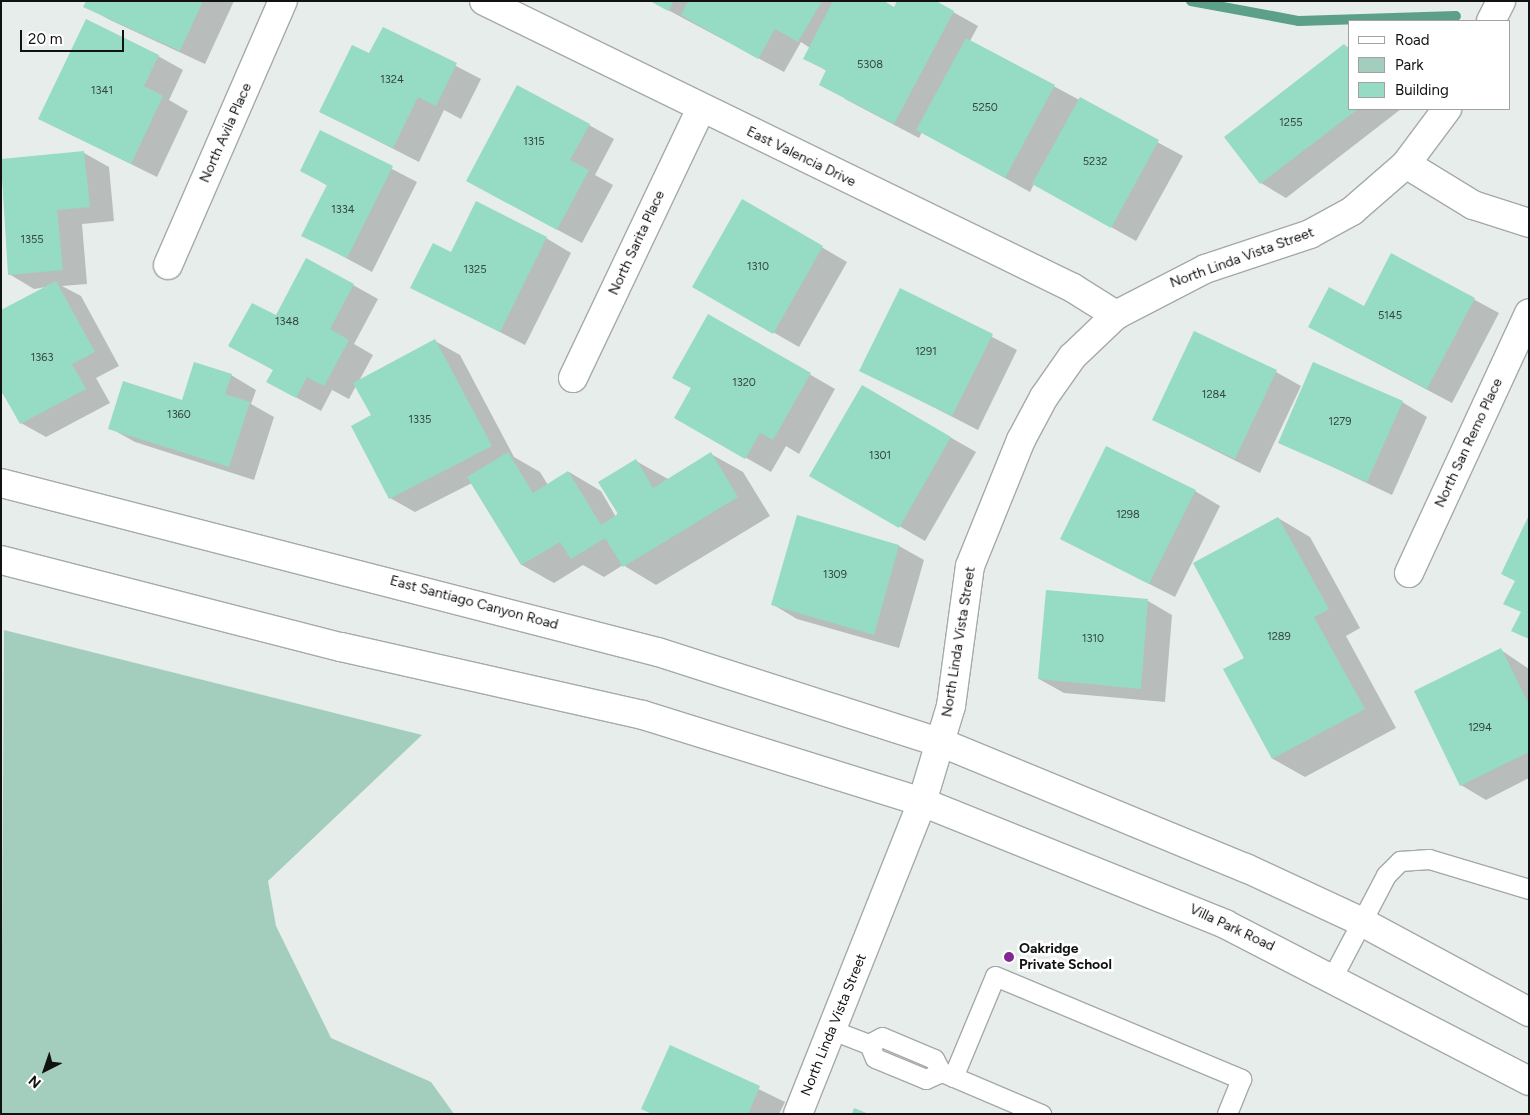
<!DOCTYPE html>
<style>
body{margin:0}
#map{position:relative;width:1530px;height:1115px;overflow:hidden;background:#e7edeb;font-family:Figtree,sans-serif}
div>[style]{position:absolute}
.green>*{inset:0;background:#a3cebe}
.shadow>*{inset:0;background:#0003}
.stream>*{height:10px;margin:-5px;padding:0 5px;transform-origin:5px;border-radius:5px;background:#5ca08a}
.building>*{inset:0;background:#96dbc3}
.roads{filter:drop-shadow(1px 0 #a5aaa8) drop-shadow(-1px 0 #a5aaa8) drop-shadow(0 1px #a5aaa8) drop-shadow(0 -1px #a5aaa8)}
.lane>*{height:19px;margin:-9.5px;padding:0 9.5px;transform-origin:9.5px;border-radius:9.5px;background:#fff}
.street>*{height:28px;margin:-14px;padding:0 14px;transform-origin:14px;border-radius:14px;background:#fff}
.primary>*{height:28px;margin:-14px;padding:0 14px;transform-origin:14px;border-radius:14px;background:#fff}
.dots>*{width:14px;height:14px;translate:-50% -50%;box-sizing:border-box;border:2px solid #fff;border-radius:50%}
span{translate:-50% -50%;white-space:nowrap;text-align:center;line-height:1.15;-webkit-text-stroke:5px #fff;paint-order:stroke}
.number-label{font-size:11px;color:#32453e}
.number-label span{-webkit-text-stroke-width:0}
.street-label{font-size:14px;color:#111312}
.poi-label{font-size:14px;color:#111312;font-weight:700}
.left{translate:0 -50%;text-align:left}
.frame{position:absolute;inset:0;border:2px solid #111312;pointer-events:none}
.legend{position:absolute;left:1348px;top:20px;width:162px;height:90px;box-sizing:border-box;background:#fff;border:1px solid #a0a1a0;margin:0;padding:6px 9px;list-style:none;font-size:15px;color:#111312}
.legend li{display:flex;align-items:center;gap:10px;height:25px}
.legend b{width:25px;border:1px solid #a0a1a0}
.north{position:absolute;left:20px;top:1045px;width:50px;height:50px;-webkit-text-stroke:4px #fff;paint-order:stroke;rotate:221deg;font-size:14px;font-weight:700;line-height:20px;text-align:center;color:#111312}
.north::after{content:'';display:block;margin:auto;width:18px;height:22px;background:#111312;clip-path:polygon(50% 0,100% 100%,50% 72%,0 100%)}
.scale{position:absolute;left:20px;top:30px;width:104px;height:22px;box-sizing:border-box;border:2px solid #111312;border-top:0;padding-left:6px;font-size:15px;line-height:18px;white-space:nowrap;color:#111312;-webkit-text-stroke:4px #fff;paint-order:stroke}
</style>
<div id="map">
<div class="green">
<i style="clip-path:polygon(4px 630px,422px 735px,268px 881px,276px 926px,331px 1038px,431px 1082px,454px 1114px,1px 1114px)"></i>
</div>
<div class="shadow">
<i style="clip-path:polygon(87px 1px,234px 1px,205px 64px,110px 20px,85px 6px)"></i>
<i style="clip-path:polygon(651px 1px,881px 1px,895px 8px,953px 12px,978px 26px,970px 41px,1183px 156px,1136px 241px,1034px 184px,1030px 192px,922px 132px,919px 138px,845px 99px,827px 71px,804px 58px,810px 48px,801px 42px,784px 72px)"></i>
<i style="clip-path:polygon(383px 28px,481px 79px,461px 119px,444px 110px,419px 162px,321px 112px,370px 55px)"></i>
<i style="clip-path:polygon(1344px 45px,1349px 48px,1349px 109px,1401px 109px,1286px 198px,1261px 183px,1226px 138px)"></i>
<i style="clip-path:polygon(158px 56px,183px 70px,169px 100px,188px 111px,157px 177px,40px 119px)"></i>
<i style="clip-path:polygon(589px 125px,614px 139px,595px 175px,613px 185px,582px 243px,493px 195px)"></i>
<i style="clip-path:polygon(321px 132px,417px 182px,372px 272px,303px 235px,328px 186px,301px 170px)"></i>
<i style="clip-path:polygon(84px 153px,109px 167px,114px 221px,82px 224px,87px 284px,62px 286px,81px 296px,119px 366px,96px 378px,110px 403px,46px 437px,21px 423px,1px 391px,1px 312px,46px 287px,34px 289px,9px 274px,1px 160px)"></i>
<i style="clip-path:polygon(743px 201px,847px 262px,799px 347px,694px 287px)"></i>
<i style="clip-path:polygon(546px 238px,571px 253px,525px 345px,412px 287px,451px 254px)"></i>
<i style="clip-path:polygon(1392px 255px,1499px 313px,1452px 403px,1335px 341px,1364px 307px)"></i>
<i style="clip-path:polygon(353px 285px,378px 299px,354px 344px,373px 355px,359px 381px,435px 341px,460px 355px,514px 457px,540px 472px,548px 485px,569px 472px,601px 491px,616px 517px,636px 461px,668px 479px,711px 454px,743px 472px,770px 516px,656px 585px,623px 565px,604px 577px,583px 565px,554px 583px,522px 565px,472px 483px,415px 512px,390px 498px,372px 416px,356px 386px,349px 399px,332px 390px,321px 411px,268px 382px,274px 370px,230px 346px,276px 317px)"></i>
<i style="clip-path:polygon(901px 289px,1017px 350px,978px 430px,861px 370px)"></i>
<i style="clip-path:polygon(709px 316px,835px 389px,799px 454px,786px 446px,771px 472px,676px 418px,693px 388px)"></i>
<i style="clip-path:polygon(1276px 372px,1301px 386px,1260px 473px,1154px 420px)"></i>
<i style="clip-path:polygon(231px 375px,256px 390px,251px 404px,274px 417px,254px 480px,135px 442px,110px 428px,182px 402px)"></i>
<i style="clip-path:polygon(862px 387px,976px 452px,925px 541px,811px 475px)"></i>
<i style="clip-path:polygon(1402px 402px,1427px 417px,1392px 495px,1280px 442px)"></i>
<i style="clip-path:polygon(1195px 491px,1220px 506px,1175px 597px,1061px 539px)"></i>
<i style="clip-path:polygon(798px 516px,899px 546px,924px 560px,899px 648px,797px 619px,772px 604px)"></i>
<i style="clip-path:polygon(1278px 518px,1310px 537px,1360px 628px,1346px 636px,1396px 728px,1305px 777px,1273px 759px,1225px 670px,1246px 658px)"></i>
<i style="clip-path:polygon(1148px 601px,1172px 615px,1165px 702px,1064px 693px,1039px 679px)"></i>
<i style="clip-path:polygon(1501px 650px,1529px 669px,1529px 778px,1486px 800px,1461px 785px)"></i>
<i style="clip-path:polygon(671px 1046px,785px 1102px,779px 1114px,652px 1114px)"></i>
</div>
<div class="stream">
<i style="left:1191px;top:1px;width:110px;rotate:10.5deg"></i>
<i style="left:1299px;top:21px;width:157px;rotate:-1.8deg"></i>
</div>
<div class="building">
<i style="clip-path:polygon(86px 1px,203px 1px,180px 51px,83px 7px)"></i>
<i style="clip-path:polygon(650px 1px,674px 1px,668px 11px)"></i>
<i style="clip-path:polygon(688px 1px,822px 1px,798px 42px,775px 29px,758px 59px,681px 15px)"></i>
<i style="clip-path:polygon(833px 1px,884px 1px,894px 7px,897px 1px,936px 1px,954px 11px,894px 124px,819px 85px,826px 70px,803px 59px)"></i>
<i style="clip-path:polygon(86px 19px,159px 55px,144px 86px,163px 96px,131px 164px,38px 119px)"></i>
<i style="clip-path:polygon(383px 27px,457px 63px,436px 106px,418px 97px,393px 148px,319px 112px,352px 45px,369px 53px)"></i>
<i style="clip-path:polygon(966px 38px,1055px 85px,1005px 178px,916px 130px)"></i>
<i style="clip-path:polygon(1344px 44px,1349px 50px,1349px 109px,1358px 109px,1260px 184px,1224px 137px)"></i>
<i style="clip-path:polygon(517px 85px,590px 124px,570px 160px,589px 170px,557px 230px,466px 181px)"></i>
<i style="clip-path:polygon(1080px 97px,1159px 140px,1111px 228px,1032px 184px)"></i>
<i style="clip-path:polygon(320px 130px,393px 166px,347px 258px,301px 236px,327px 185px,300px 171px)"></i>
<i style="clip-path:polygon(84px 151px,90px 207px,57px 210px,63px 270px,8px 275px,1px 159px)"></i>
<i style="clip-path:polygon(742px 199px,823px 246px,773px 334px,692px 287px)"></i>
<i style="clip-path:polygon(476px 201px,547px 237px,500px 332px,410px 288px,433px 243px,451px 252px)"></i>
<i style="clip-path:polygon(1391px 253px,1475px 298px,1427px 389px,1308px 327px,1329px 287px,1364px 306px)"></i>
<i style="clip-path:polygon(306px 258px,354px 284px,330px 329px,349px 340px,324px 386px,307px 377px,296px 398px,266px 382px,273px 370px,228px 346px,252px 303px,276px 315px)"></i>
<i style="clip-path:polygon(56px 281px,95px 352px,72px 364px,86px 389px,20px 424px,1px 390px,1px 310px)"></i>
<i style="clip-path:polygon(900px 288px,993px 334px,952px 416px,859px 371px)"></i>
<i style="clip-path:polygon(708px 314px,811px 373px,773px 440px,760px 433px,745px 459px,674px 418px,691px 388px,672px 378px)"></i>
<i style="clip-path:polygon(1194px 331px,1277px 370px,1235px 459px,1152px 420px)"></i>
<i style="clip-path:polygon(435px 339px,492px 446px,389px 499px,351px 426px,371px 415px,353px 383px)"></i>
<i style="clip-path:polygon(194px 362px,232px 374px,225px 394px,250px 402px,229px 467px,108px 429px,123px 381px,182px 400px)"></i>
<i style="clip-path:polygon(1313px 362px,1403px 401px,1367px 482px,1278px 443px)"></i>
<i style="clip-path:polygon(862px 385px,951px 437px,899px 528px,809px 476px)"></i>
<i style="clip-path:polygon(1106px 446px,1196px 490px,1149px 584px,1060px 539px)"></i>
<i style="clip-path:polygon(508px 452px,533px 493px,568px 471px,601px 525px,618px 514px,598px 482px,636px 459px,653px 488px,711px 452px,738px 497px,623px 567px,605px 538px,571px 559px,560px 542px,521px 565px,467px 477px)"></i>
<i style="clip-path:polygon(797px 515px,899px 545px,874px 635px,771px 605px)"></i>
<i style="clip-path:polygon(1529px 515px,1529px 639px,1511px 631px,1521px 612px,1503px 604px,1515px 581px,1501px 574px)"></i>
<i style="clip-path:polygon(1278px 517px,1329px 609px,1314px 617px,1365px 709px,1272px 759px,1223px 669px,1244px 658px,1193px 563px)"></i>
<i style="clip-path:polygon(1046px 590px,1148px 599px,1141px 689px,1038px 679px)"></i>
<i style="clip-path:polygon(1501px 648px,1529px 704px,1529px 752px,1460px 786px,1414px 691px)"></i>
<i style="clip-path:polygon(670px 1045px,760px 1086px,748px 1114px,652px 1114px,641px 1109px)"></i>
<i style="clip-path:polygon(854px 1108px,869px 1114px,852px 1114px)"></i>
</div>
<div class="roads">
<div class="lane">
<i style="left:1333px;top:976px;width:114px;rotate:-62.3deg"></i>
<i style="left:1386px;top:875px;width:20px;rotate:-45deg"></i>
<i style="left:1400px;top:861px;width:29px;rotate:-4deg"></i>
<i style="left:1429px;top:859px;width:104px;rotate:16.7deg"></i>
<i style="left:832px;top:1030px;width:40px;rotate:21deg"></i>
<i style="left:869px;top:1044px;width:15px;rotate:67deg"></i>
<i style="left:875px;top:1058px;width:55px;rotate:22.4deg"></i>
<i style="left:926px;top:1079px;width:17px;rotate:-25deg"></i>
<i style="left:941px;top:1072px;width:15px;rotate:-118deg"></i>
<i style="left:934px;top:1059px;width:56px;rotate:-157.1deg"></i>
<i style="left:882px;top:1037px;width:15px;rotate:152deg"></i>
<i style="left:942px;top:1072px;width:108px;rotate:23deg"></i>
<i style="left:953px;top:1077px;width:109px;rotate:-67.4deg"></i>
<i style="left:995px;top:976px;width:267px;rotate:22.7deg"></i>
<i style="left:1241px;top:1079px;width:38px;rotate:112deg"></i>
</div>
<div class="street">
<i style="left:484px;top:1px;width:655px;rotate:25.98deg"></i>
<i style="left:1073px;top:288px;width:51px;rotate:32.1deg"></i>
<i style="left:1491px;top:21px;width:22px;rotate:-63deg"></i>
<i style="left:1406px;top:164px;width:79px;rotate:31.5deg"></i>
<i style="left:1473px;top:205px;width:59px;rotate:17.8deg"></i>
<i style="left:168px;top:265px;width:288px;rotate:-66.5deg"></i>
<i style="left:573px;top:378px;width:299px;rotate:-64.6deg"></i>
<i style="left:1409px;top:573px;width:286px;rotate:-65.2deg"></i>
<i style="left:798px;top:1114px;width:336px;rotate:-68.3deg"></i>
<i style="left:922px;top:802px;width:100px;rotate:-73.2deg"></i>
<i style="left:951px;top:706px;width:141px;rotate:-82.3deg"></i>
<i style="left:970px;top:566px;width:136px;rotate:-68deg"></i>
<i style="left:1021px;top:440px;width:49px;rotate:-61.9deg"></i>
<i style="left:1044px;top:397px;width:49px;rotate:-55deg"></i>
<i style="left:1072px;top:357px;width:61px;rotate:-43.7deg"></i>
<i style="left:1116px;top:315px;width:100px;rotate:-27.3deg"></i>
<i style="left:1205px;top:269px;width:111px;rotate:-18.4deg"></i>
<i style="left:1310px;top:234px;width:48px;rotate:-28.7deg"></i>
<i style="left:1352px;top:211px;width:72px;rotate:-41deg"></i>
<i style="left:1406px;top:164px;width:69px;rotate:-53.3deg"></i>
</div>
<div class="primary">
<i style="left:1px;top:483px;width:678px;rotate:14.43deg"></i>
<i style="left:658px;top:652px;width:298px;rotate:17.8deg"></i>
<i style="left:942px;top:743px;width:329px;rotate:22.4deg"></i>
<i style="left:1246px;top:868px;width:126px;rotate:24.9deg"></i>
<i style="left:1360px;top:921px;width:192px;rotate:28.3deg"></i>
<i style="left:1px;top:560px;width:351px;rotate:14.4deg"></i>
<i style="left:341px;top:647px;width:310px;rotate:12.7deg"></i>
<i style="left:643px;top:715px;width:292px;rotate:17.3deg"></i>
<i style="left:922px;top:802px;width:327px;rotate:21.9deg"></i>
<i style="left:1225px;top:924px;width:342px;rotate:27.3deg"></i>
</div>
</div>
<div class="dots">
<i style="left:1009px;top:957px;background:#822793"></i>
</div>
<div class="number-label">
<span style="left:870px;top:65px">5308</span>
<span style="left:392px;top:80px">1324</span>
<span style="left:102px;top:91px">1341</span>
<span style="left:985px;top:108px">5250</span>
<span style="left:1291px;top:123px">1255</span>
<span style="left:534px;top:142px">1315</span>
<span style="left:1095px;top:162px">5232</span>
<span style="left:343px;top:210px">1334</span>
<span style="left:32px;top:240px">1355</span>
<span style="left:758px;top:267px">1310</span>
<span style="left:475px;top:270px">1325</span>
<span style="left:1390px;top:316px">5145</span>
<span style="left:287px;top:322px">1348</span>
<span style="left:926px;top:352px">1291</span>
<span style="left:42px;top:358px">1363</span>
<span style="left:744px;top:383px">1320</span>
<span style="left:1214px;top:395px">1284</span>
<span style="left:179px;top:415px">1360</span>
<span style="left:420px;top:420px">1335</span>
<span style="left:1340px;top:422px">1279</span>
<span style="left:880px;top:456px">1301</span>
<span style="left:1128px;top:515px">1298</span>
<span style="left:835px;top:575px">1309</span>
<span style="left:1279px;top:637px">1289</span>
<span style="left:1093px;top:639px">1310</span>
<span style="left:1480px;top:728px">1294</span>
</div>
<div class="street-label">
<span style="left:226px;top:133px;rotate:-66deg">North Avila Place</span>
<span style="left:801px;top:157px;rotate:26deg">East Valencia Drive</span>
<span style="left:637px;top:243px;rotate:-65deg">North Sarita Place</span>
<span style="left:1242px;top:258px;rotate:-20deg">North Linda Vista Street</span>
<span style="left:1469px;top:443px;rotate:-65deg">North San Remo Place</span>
<span style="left:474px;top:603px;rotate:15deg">East Santiago Canyon Road</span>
<span style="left:959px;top:642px;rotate:-81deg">North Linda Vista Street</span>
<span style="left:1232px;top:928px;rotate:25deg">Villa Park Road</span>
<span style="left:834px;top:1025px;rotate:-68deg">North Linda Vista Street</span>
</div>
<div class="poi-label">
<span class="left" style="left:1019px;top:957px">Oakridge<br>Private School</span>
</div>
<div class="frame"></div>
<ul class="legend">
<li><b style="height:6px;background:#fff"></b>Road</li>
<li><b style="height:14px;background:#a3cebe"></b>Park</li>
<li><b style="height:14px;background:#96dbc3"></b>Building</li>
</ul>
<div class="north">N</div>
<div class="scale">20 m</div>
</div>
